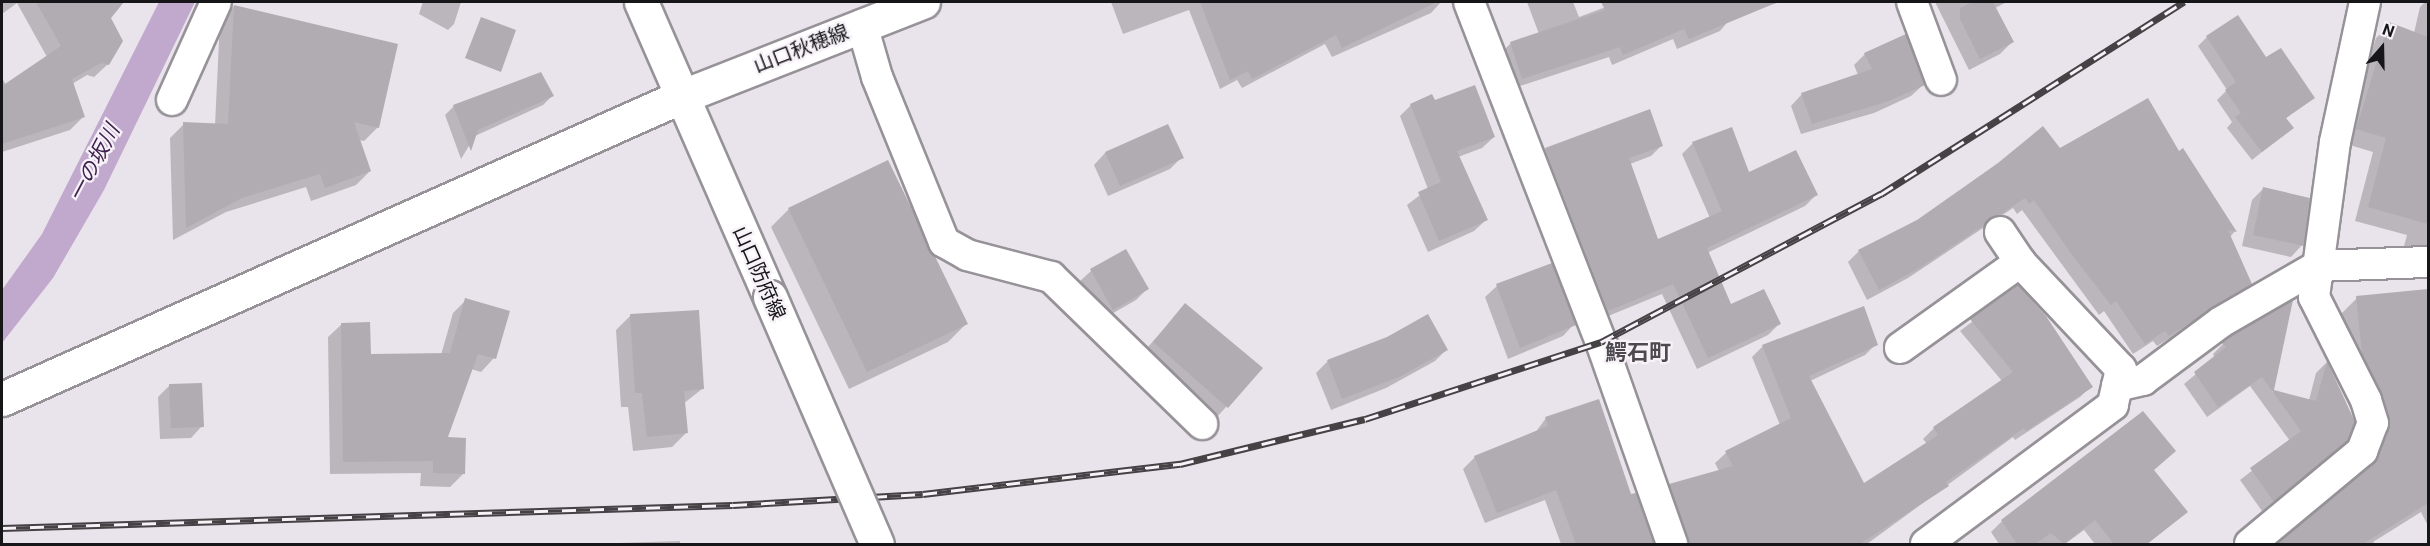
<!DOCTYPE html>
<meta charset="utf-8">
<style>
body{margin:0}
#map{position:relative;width:2430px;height:546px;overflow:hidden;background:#e9e4eb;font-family:Roboto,"Noto Sans JP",sans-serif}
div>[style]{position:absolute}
.water>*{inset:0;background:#c1a9ce}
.shadow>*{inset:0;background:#0003}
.building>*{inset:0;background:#b0acb2}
.roads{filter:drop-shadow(2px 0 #969298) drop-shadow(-2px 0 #969298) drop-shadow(0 2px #969298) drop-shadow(0 -2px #969298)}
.street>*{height:30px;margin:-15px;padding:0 15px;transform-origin:15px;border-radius:15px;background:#fff}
.secondary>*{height:33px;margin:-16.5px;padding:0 16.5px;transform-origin:16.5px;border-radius:16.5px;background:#fff}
.primary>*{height:33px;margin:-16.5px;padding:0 16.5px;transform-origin:16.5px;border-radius:16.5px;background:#fff}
.rail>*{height:7px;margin-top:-3.5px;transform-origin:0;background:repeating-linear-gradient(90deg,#f6f2f8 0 14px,#444245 0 28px);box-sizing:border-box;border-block:2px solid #444245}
.bridges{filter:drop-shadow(2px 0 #969298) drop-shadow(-2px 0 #969298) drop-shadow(0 2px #969298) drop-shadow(0 -2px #969298)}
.primary-bridge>*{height:33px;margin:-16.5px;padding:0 16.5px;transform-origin:16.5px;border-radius:16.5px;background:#fff}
span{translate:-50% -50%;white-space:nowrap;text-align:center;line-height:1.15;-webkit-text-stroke:4.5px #f6f2f8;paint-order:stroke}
.street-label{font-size:20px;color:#161517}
.water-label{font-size:21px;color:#40204f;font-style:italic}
.quarter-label{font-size:22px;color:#4d4a4f;font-weight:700}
.frame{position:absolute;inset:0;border:3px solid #161517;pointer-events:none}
.north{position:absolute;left:2352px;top:18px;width:60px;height:60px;-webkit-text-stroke:4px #f6f2f8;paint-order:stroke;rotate:20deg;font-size:16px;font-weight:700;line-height:24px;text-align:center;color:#161517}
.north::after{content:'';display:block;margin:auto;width:21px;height:27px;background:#161517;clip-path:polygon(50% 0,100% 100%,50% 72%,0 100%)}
</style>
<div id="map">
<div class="water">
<i style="clip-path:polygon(159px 2px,195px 2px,104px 190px,53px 278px,2px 343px,2px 290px,42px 234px)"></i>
</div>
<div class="shadow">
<i style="clip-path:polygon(2px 2px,122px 2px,110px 18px,108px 64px,94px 77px,87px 75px,72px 84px,83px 117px,70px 130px,2px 152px,2px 78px,6px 85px,47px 57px,17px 3px,2px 14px)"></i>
<i style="clip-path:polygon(423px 2px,461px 2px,454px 24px,448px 30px,419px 14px)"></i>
<i style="clip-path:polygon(1111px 2px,1441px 2px,1431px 13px,1332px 57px,1325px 44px,1242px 88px,1237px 80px,1220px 89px,1189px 10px,1123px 34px)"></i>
<i style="clip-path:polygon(1527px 2px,1573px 2px,1579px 17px,1619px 2px,1780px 2px,1731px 18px,1720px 31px,1677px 49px,1673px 39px,1612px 65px,1609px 57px,1511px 89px,1500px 54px,1511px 43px,1539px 34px)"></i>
<i style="clip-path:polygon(1935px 2px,2007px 2px,1995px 8px,2012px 42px,2000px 54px,1969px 70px)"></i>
<i style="clip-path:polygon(2425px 2px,2428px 2px,2428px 257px,2403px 250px,2407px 235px,2355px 221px,2373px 152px,2343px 143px,2376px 38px,2390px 24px,2414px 33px,2420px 7px)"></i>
<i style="clip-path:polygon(234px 6px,378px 127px,364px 141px,359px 140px,370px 171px,356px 185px,311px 201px,306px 187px,226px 212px,173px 240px,170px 138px,184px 124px,215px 125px,220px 20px)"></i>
<i style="clip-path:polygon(2207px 37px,2266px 59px,2313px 97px,2285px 119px,2292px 128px,2252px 160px,2227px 128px,2232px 122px,2217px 100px,2227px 90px,2198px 46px)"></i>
<i style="clip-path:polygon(1865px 54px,1923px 85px,1911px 96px,1874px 113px,1801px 134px,1791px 106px,1802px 94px,1858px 75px,1854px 65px)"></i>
<i style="clip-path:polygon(552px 96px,543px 105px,475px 136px,461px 159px,445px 115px,454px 106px)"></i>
<i style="clip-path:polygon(1434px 102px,1494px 137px,1482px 148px,1458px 157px,1486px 220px,1474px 231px,1428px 252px,1407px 205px,1428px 189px,1400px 116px,1411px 105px)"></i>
<i style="clip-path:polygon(1168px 126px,1182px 157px,1170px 169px,1108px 196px,1094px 165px,1105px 153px)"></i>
<i style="clip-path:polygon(1693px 143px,1748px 174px,1816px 195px,1805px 206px,1707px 253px,1730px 306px,1779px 324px,1768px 335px,1697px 369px,1662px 294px,1596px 321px,1535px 160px,1546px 149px,1662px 145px,1651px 156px,1630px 164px,1657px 241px,1710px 218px,1682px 154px)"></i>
<i style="clip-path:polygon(2060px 150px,2179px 153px,2235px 231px,2230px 237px,2251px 284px,2239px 295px,2157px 346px,2153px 341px,2133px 354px,2104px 311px,2099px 315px,2022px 210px,2017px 214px,2013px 208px,1908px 278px,1867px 300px,1848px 262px,1859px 251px)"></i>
<i style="clip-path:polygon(2263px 189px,2302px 245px,2291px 257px,2242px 246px,2252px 200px)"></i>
<i style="clip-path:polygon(789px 209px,966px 324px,948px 342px,849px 389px,771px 227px)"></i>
<i style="clip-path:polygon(1125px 251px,1147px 289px,1136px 300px,1101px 320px,1079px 282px,1091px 271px)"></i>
<i style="clip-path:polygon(1551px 265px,1574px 324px,1563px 336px,1508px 359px,1485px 297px,1497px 286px)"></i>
<i style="clip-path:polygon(2018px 287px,2091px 386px,2080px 397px,2015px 440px,2013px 437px,1867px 544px,1680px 544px,1659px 496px,1670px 485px,1719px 471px,1715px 463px,1726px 453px,1780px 425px,1752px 357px,1763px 346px,1876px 344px,1865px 355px,1810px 381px,1863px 485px,1927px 444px,1923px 439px,1934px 428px,2002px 381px,1960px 331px)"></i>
<i style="clip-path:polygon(2428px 291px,2428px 526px,2421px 512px,2373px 542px,2376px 544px,2279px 544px,2360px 477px,2375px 446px,2348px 370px,2342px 313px,2357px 298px)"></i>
<i style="clip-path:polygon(466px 300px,494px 358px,481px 372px,471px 369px,446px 438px,463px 474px,450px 487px,420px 486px,421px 473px,330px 474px,328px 337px,342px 324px,369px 356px,441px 355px,453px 313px)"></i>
<i style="clip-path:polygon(2291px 303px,2272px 392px,2309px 400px,2316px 373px,2326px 363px,2353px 422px,2335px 451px,2262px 511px,2240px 480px,2290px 441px,2250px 386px,2207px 417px,2184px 384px,2215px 358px,2213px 354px,2223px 344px)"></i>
<i style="clip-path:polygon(1185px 305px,1261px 369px,1216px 418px,1147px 358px,1147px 348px)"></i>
<i style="clip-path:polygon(631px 315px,702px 389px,683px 404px,687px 432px,672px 447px,633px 451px,628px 407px,621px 407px,616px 330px)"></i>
<i style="clip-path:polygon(1446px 350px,1435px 361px,1386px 388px,1331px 410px,1316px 373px,1328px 361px)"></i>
<i style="clip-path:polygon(169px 386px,202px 426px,191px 438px,160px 439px,158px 397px)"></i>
<i style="clip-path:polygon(1546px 418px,1622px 533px,1626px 544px,1561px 544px,1545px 500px,1485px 523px,1463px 469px,1475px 457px,1535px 433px)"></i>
<i style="clip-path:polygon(2153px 471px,2186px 512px,2147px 544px,2095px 544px,2084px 530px,2065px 544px,1999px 544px,1991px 532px,2002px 521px)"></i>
<i style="clip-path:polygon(680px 541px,680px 544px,589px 544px)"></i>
</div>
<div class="building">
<i style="clip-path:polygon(36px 2px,124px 2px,111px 18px,123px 41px,109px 65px,101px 63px,72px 79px,85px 117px,2px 144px,2px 86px,61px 46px)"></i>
<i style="clip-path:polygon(1200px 2px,1437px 2px,1342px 48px,1336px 35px,1252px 79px,1248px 71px,1230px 80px)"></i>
<i style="clip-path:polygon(1601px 2px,1778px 2px,1689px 39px,1684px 29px,1623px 55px,1620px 47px,1522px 79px,1510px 42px,1605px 10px)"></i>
<i style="clip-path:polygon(1973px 2px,1993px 2px,2014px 42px,1980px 59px,1960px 19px,1960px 8px)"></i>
<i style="clip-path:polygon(234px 5px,398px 44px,379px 128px,354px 122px,371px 171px,325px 188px,320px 174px,242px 198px,186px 228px,183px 122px,228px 124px)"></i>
<i style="clip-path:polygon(2238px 15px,2266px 57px,2281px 48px,2315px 98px,2286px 118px,2294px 128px,2262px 152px,2235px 117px,2241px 113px,2225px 90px,2236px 82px,2206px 36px)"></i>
<i style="clip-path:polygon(481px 17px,516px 30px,501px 72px,465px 58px)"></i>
<i style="clip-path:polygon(2389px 22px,2428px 37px,2428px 224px,2368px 207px,2386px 138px,2356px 129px)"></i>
<i style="clip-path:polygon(1906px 34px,1925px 85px,1886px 102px,1812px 124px,1801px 93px,1872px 69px,1864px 53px)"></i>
<i style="clip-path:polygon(541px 72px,554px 96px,478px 130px,471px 151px,453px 105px)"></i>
<i style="clip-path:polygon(1475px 85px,1495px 137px,1457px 151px,1488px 220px,1439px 241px,1418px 192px,1441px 182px,1410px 104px,1432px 94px,1435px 100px)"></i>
<i style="clip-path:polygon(2148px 98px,2179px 151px,2183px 148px,2237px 232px,2228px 230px,2252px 284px,2169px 336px,2165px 331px,2145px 344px,2116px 301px,2111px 305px,2072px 255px,2034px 200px,2029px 204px,2025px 198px,1921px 267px,1879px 290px,1858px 250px,1917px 220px,1998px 163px,2043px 126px,2060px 148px)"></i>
<i style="clip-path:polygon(1650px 109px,1663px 146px,1629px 158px,1658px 239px,1722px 211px,1692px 142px,1732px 127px,1749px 172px,1796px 150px,1818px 195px,1707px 248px,1731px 304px,1764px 289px,1781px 324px,1708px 358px,1673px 284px,1608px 311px,1545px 148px)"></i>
<i style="clip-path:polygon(1168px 124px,1184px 158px,1120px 186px,1105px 152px)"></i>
<i style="clip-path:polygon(888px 160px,968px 324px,867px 372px,788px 208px)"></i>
<i style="clip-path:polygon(2263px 187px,2310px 198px,2304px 246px,2253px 235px)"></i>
<i style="clip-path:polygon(1126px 249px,1149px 289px,1113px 310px,1090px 269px)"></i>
<i style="clip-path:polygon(1552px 263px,1576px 325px,1520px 348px,1496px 284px)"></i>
<i style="clip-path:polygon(2018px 285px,2046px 316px,2093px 387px,2026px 431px,2024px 428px,1946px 482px,1949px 486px,1860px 544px,1689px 544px,1669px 484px,1733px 466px,1725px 451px,1791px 418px,1762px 345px,1864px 306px,1878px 345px,1809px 376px,1864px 483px,1938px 435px,1933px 427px,2013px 372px,1970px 319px)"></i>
<i style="clip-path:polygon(2428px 289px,2428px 503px,2363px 544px,2276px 544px,2373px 464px,2389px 429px,2383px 395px,2362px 354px,2356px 296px)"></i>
<i style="clip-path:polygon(465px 298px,510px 311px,496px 359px,478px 354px,448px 437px,466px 438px,465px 474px,433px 473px,433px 461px,343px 462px,341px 323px,370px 322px,371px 354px,450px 353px)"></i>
<i style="clip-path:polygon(2293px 300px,2274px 390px,2316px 401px,2327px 361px,2355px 422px,2348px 441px,2274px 502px,2250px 468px,2301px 431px,2262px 377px,2218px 407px,2194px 372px,2226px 347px,2222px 343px,2230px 336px)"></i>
<i style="clip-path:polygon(1185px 303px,1263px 368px,1228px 408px,1153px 342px)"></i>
<i style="clip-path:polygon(699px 310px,704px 389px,684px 391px,688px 433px,647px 437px,642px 393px,635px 393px,630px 314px)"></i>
<i style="clip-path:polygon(1428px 314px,1448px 350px,1399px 377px,1342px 399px,1327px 360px,1387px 337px)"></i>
<i style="clip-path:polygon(202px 383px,204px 427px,171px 428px,169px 384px)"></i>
<i style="clip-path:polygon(1599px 399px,1631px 494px,1636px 493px,1654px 544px,1576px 544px,1556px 490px,1497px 513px,1474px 456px,1548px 426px,1545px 417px)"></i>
<i style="clip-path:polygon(2143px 411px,2176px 451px,2154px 470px,2188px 512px,2147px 544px,2114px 544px,2095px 520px,2064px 544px,2051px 533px,2035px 544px,2017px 544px,2001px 520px)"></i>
</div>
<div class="roads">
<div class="street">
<i style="left:1469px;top:2px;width:365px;rotate:68.8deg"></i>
<i style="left:1601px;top:342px;width:214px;rotate:70.6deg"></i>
<i style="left:1912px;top:2px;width:83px;rotate:69.6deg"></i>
<i style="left:862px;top:25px;width:54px;rotate:73.9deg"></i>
<i style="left:877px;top:77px;width:178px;rotate:67.9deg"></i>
<i style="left:944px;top:242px;width:26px;rotate:29deg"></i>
<i style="left:967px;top:255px;width:87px;rotate:14.7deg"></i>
<i style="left:1051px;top:277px;width:211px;rotate:44.2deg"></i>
<i style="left:172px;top:100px;width:107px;rotate:-65.8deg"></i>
<i style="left:2000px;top:232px;width:36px;rotate:56deg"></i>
<i style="left:1900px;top:348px;width:148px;rotate:-35.6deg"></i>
<i style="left:2020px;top:262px;width:147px;rotate:46.7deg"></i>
<i style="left:2121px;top:369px;width:37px;rotate:103deg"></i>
<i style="left:2113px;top:405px;width:233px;rotate:143.4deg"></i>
<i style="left:2117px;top:386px;width:27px;rotate:-13deg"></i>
<i style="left:2143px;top:380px;width:97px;rotate:-36.6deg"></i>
<i style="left:2221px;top:322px;width:112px;rotate:-30deg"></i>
<i style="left:2318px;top:266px;width:110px;rotate:-2.1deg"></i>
<i style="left:2250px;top:544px;width:146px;rotate:-39.7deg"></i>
<i style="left:2362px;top:451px;width:30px;rotate:-69deg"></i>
<i style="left:2373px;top:423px;width:24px;rotate:-107deg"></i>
<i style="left:2366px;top:400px;width:115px;rotate:-116.8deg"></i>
<i style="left:2314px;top:297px;width:156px;rotate:-82.3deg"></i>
<i style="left:2335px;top:142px;width:143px;rotate:-77.9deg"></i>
</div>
<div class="secondary">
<i style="left:2px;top:399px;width:742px;rotate:-24.01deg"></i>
<i style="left:680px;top:97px;width:261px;rotate:-21.4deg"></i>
</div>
<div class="primary">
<i style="left:641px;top:2px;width:322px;rotate:66.4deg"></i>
</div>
</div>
<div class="rail">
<i style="left:2px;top:528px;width:731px;rotate:-1.8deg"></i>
<i style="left:733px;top:505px;width:190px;rotate:-3.3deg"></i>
<i style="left:923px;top:494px;width:259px;rotate:-6.7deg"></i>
<i style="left:1180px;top:464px;width:190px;rotate:-13.7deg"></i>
<i style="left:1365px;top:419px;width:248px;rotate:-18.1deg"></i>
<i style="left:1601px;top:342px;width:317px;rotate:-27.9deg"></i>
<i style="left:1881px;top:194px;width:359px;rotate:-32.4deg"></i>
</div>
<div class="bridges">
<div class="primary-bridge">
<i style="left:770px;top:297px;width:269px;rotate:66.6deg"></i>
</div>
</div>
<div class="street-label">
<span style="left:801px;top:49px;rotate:-21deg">山口秋穂線</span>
<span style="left:759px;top:273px;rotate:66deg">山口防府線</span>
</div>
<div class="water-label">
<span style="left:94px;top:163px;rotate:-62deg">一の坂川</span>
</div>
<div class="quarter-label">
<span style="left:1638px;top:353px">鰐石町</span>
</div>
<div class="frame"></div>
<div class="north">N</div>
</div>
